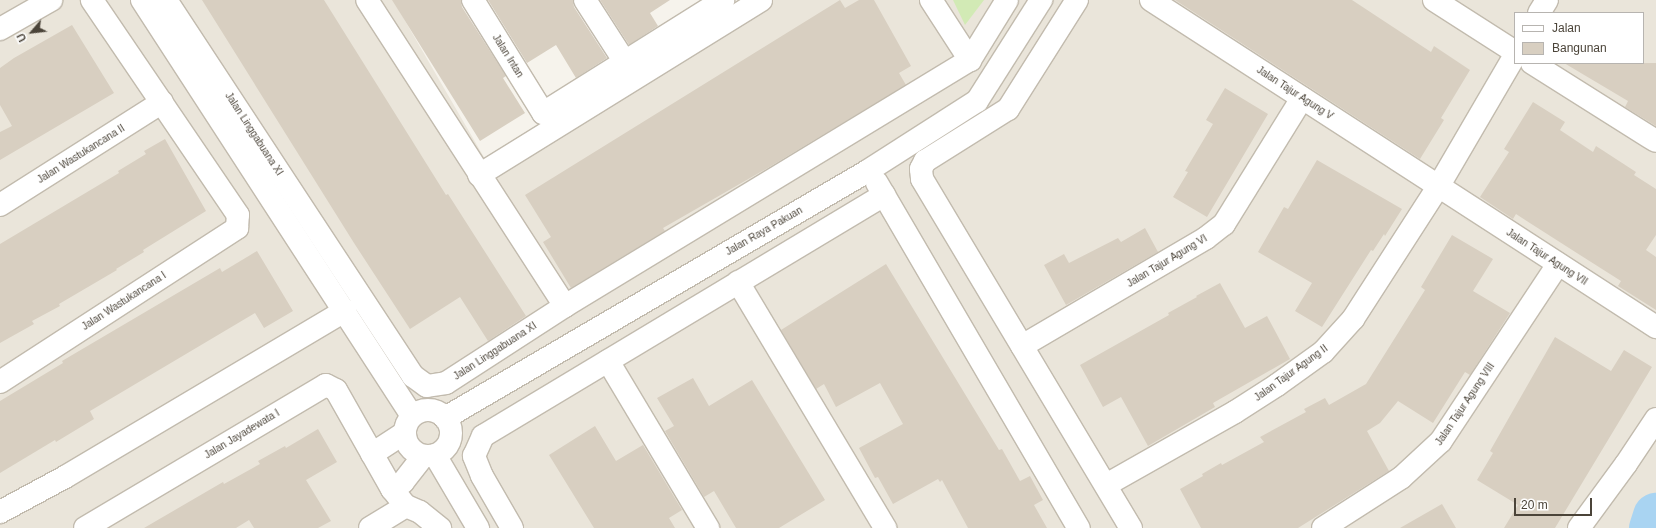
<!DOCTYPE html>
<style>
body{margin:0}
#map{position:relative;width:1656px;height:528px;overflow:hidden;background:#f6f3ec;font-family:Arial,sans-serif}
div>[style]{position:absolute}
.residential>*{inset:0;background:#eae5da}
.green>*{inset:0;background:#d2eab5}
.river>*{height:47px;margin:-23.5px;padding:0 23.5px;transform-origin:23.5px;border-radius:23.5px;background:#a9d4f2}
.building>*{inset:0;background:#d8cfc1}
.roads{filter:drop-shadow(1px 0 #c2bbae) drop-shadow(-1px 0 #c2bbae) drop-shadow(0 1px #c2bbae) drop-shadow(0 -1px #c2bbae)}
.minor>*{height:22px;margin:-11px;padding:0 11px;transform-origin:11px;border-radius:11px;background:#fff}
.minor>.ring{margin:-11px;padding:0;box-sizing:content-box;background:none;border:22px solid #fff;border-radius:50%}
span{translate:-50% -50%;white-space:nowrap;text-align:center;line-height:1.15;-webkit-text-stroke:4px #fff;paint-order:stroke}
.street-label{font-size:10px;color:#4b4439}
.legend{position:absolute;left:1514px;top:12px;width:130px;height:52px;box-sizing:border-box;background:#fff;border:1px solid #b7b4b0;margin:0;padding:5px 7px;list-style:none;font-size:12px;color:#4b4439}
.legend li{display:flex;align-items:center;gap:8px;height:20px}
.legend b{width:20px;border:1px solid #b7b4b0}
.north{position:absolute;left:12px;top:12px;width:40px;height:40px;-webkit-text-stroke:3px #fff;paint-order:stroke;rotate:242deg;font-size:11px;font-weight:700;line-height:16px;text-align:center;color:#4b4439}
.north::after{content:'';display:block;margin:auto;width:14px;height:18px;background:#4b4439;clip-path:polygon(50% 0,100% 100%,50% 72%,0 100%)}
.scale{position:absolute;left:1514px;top:498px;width:78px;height:18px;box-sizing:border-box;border:2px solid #4b4439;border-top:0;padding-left:5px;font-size:12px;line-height:14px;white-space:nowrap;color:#4b4439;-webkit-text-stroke:3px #fff;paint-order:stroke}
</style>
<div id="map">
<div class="residential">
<i style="clip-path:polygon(evenodd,0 0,393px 0,485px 159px,742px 0,1656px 0,1656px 500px,1638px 528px,0 528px,0 0,1515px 13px,1643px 13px,1643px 63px,1515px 63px,1515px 13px)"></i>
</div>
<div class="green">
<i style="clip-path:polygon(953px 0,984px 0,965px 25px)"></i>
</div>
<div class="river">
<i style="left:1652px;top:528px;width:13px;rotate:-72deg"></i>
</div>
<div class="building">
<i style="clip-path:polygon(202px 0,324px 0,446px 195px,448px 194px,526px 316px,488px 341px,460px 297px,410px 329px,354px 243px)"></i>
<i style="clip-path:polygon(392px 0,461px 0,462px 7px,506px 76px,503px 78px,525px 113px,480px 141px)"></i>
<i style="clip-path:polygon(488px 0,573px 0,574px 7px,607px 58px,576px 78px,556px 45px,527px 63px)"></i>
<i style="clip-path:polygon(600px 0,670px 0,650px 13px,658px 26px,629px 45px)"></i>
<i style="clip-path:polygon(840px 0,845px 8px,859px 0,874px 0,911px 66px,899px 73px,906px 85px,771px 166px,663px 228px,665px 231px,571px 288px,543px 242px,551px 237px,525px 195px)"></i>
<i style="clip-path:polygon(1175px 0,1352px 0,1431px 52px,1434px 46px,1470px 70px,1441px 118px,1444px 120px,1420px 159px)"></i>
<i style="clip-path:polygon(72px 25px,114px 93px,0 160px,0 132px,12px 126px,0 105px,0 68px,14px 58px)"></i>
<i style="clip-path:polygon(1564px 63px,1656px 63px,1656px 126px,1625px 107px,1628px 101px)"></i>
<i style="clip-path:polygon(1225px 88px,1268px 114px,1207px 217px,1173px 197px,1188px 172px,1185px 171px,1213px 124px,1206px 120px)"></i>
<i style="clip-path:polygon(1533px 102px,1565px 122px,1560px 130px,1593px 152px,1596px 146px,1636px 172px,1634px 175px,1656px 189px,1656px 235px,1646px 250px,1656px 257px,1656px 310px,1618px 286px,1621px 281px,1580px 255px,1516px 214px,1513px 219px,1480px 197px,1509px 152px,1504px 149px)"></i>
<i style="clip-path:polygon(165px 139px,206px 211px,143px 250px,144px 252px,116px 269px,117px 270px,59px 304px,60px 306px,32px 321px,34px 324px,0 343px,0 244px,119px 173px,118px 171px,146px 154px,144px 151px)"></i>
<i style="clip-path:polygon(1317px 160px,1402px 209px,1385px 236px,1384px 234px,1373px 251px,1371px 250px,1322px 327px,1295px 311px,1312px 283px,1258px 252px,1284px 207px,1288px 209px)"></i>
<i style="clip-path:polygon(1145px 228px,1158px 252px,1066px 305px,1044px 265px,1064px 254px,1069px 263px,1118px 238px,1121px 242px)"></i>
<i style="clip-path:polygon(1452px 235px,1493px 259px,1473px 291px,1510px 313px,1470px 375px,1465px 372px,1433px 423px,1398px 401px,1380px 423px,1367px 431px,1389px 471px,1298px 528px,1201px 528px,1180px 489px,1203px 476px,1202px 474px,1221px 463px,1222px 465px,1264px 442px,1260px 437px,1306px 412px,1304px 409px,1325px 398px,1329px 405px,1366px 384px,1425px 290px,1421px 287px)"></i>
<i style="clip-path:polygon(257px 251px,293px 311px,264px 328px,255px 313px,90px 411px,94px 419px,56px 442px,55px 440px,0 473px,0 401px,63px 363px,62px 361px,220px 268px,222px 272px)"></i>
<i style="clip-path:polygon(886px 264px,999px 450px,1002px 449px,1020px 481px,1030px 476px,1043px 500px,1034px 505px,1047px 528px,968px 528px,942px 480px,940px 482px,938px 479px,893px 504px,878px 477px,875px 478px,859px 448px,903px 424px,880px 383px,836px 407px,824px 384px,816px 389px,781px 330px)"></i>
<i style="clip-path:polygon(1220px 283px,1245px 328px,1267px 316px,1290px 359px,1213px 403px,1215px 407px,1148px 446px,1121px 397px,1103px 407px,1080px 365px,1169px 315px,1168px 313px,1197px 297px,1196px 296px)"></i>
<i style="clip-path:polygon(1555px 337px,1611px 371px,1624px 350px,1652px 367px,1555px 528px,1504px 528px,1518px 505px,1477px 480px,1493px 453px,1490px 451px)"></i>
<i style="clip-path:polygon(693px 378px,709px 406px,752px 380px,825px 500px,779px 528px,736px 528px,714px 491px,704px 497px,665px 431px,674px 426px,657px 398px)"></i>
<i style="clip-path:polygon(595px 426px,616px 461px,643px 445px,682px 510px,669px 518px,675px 528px,594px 528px,549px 455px)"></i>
<i style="clip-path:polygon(318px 429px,337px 462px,306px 480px,331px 521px,318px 528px,254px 528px,249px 520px,236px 528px,144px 528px,223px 482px,224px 484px,260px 464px,258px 461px,285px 446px,286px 448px)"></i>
<i style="clip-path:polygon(1442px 504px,1456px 528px,1400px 528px)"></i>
</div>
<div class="roads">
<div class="minor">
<i style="left:142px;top:0;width:495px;rotate:57deg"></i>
<i style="left:166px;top:0;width:450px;rotate:56.7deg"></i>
<i style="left:413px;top:376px;width:17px;rotate:36deg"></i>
<i style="left:427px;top:386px;width:19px;rotate:-9deg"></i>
<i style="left:446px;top:383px;width:142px;rotate:-32.9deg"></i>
<i style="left:565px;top:306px;width:364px;rotate:-122.9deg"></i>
<i style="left:473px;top:0;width:133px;rotate:58.2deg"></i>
<i style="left:543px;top:113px;width:213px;rotate:-32.1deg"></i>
<i style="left:585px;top:0;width:74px;rotate:57.2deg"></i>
<i style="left:931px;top:0;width:72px;rotate:57deg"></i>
<i style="left:1077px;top:0;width:129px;rotate:122.3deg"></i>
<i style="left:1008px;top:109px;width:98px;rotate:147.9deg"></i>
<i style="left:925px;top:161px;width:9px;rotate:117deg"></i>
<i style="left:921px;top:169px;width:10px;rotate:84deg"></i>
<i style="left:922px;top:179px;width:407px;rotate:59.1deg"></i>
<i style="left:1151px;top:0;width:602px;rotate:32.92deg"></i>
<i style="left:1434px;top:0;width:96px;rotate:32.7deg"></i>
<i style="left:1539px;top:13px;width:15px;rotate:-58deg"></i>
<i style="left:0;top:29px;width:59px;rotate:-29.6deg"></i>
<i style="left:1532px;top:63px;width:146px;rotate:32.2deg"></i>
<i style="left:479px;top:175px;width:332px;rotate:-31.8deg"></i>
<i style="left:877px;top:183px;width:400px;rotate:59.7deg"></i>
<i style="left:0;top:205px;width:192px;rotate:-32.4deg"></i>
<i style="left:738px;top:282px;width:287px;rotate:59.1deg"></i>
<i style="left:565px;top:306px;width:474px;rotate:-31.3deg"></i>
<i style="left:970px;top:60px;width:70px;rotate:-58.3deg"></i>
<i style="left:1022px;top:346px;width:213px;rotate:-30.4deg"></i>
<i style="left:1206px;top:238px;width:23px;rotate:-38deg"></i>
<i style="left:1224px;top:224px;width:148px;rotate:-58.2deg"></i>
<i style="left:608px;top:361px;width:195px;rotate:59.1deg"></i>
<i style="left:0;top:382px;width:283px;rotate:-33deg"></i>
<i style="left:237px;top:228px;width:13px;rotate:-86deg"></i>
<i style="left:238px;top:215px;width:260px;rotate:-124.2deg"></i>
<i class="ring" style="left:405px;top:410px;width:24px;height:24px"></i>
<i style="left:445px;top:418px;width:491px;rotate:-30.3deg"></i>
<i style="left:869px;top:170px;width:128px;rotate:-32.6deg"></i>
<i style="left:977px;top:101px;width:120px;rotate:-57.6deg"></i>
<i style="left:372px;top:454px;width:38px;rotate:-33deg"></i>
<i style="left:435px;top:455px;width:85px;rotate:59.5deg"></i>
<i style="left:1106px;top:485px;width:148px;rotate:-29.5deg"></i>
<i style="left:1235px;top:412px;width:50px;rotate:-32.7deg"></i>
<i style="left:1277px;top:385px;width:57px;rotate:-35.7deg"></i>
<i style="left:1323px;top:352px;width:45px;rotate:-47.7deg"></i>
<i style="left:1353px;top:319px;width:157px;rotate:-57.2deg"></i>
<i style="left:1438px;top:187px;width:153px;rotate:-59.7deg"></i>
<i style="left:392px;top:489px;width:13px;rotate:-32deg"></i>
<i style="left:403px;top:482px;width:33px;rotate:-52deg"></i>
<i style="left:0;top:512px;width:74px;rotate:-28.3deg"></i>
<i style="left:65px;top:477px;width:326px;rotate:-30.7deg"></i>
<i style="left:85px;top:528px;width:280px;rotate:-30.7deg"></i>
<i style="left:326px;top:385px;width:11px;rotate:27deg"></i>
<i style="left:336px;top:390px;width:114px;rotate:60.5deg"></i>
<i style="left:392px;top:489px;width:22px;rotate:51deg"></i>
<i style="left:406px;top:506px;width:15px;rotate:23deg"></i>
<i style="left:420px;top:512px;width:26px;rotate:39deg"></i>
<i style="left:370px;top:528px;width:42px;rotate:-31.4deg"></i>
<i style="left:512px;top:528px;width:60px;rotate:-120deg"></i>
<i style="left:482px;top:476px;width:22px;rotate:-112deg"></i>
<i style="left:474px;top:456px;width:22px;rotate:-66deg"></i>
<i style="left:483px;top:436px;width:468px;rotate:-31deg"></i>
<i style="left:1323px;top:528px;width:93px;rotate:-32.7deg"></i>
<i style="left:1401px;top:478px;width:54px;rotate:-42.8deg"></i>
<i style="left:1441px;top:441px;width:212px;rotate:-56.5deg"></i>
<i style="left:1579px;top:528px;width:79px;rotate:-53.7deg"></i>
<i style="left:1626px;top:464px;width:54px;rotate:-56.3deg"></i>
</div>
</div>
<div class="street-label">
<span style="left:508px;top:56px;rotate:58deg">Jalan Intan</span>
<span style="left:1295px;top:93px;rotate:33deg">Jalan Tajur Agung V</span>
<span style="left:254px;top:134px;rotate:57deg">Jalan Linggabuana XI</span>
<span style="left:81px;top:154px;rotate:-32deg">Jalan Wastukancana II</span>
<span style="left:764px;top:231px;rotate:-30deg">Jalan Raya Pakuan</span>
<span style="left:1547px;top:257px;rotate:33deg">Jalan Tajur Agung VII</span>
<span style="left:1167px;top:261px;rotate:-31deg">Jalan Tajur Agung VI</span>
<span style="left:124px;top:301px;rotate:-33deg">Jalan Wastukancana I</span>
<span style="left:495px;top:351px;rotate:-33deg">Jalan Linggabuana XI</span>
<span style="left:1291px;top:373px;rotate:-36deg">Jalan Tajur Agung II</span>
<span style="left:1465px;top:404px;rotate:-56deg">Jalan Tajur Agung VIII</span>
<span style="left:242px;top:434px;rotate:-31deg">Jalan Jayadewata I</span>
</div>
<ul class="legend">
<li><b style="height:5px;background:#fff"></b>Jalan</li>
<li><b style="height:11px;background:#d8cfc1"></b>Bangunan</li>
</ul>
<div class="north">U</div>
<div class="scale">20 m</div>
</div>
